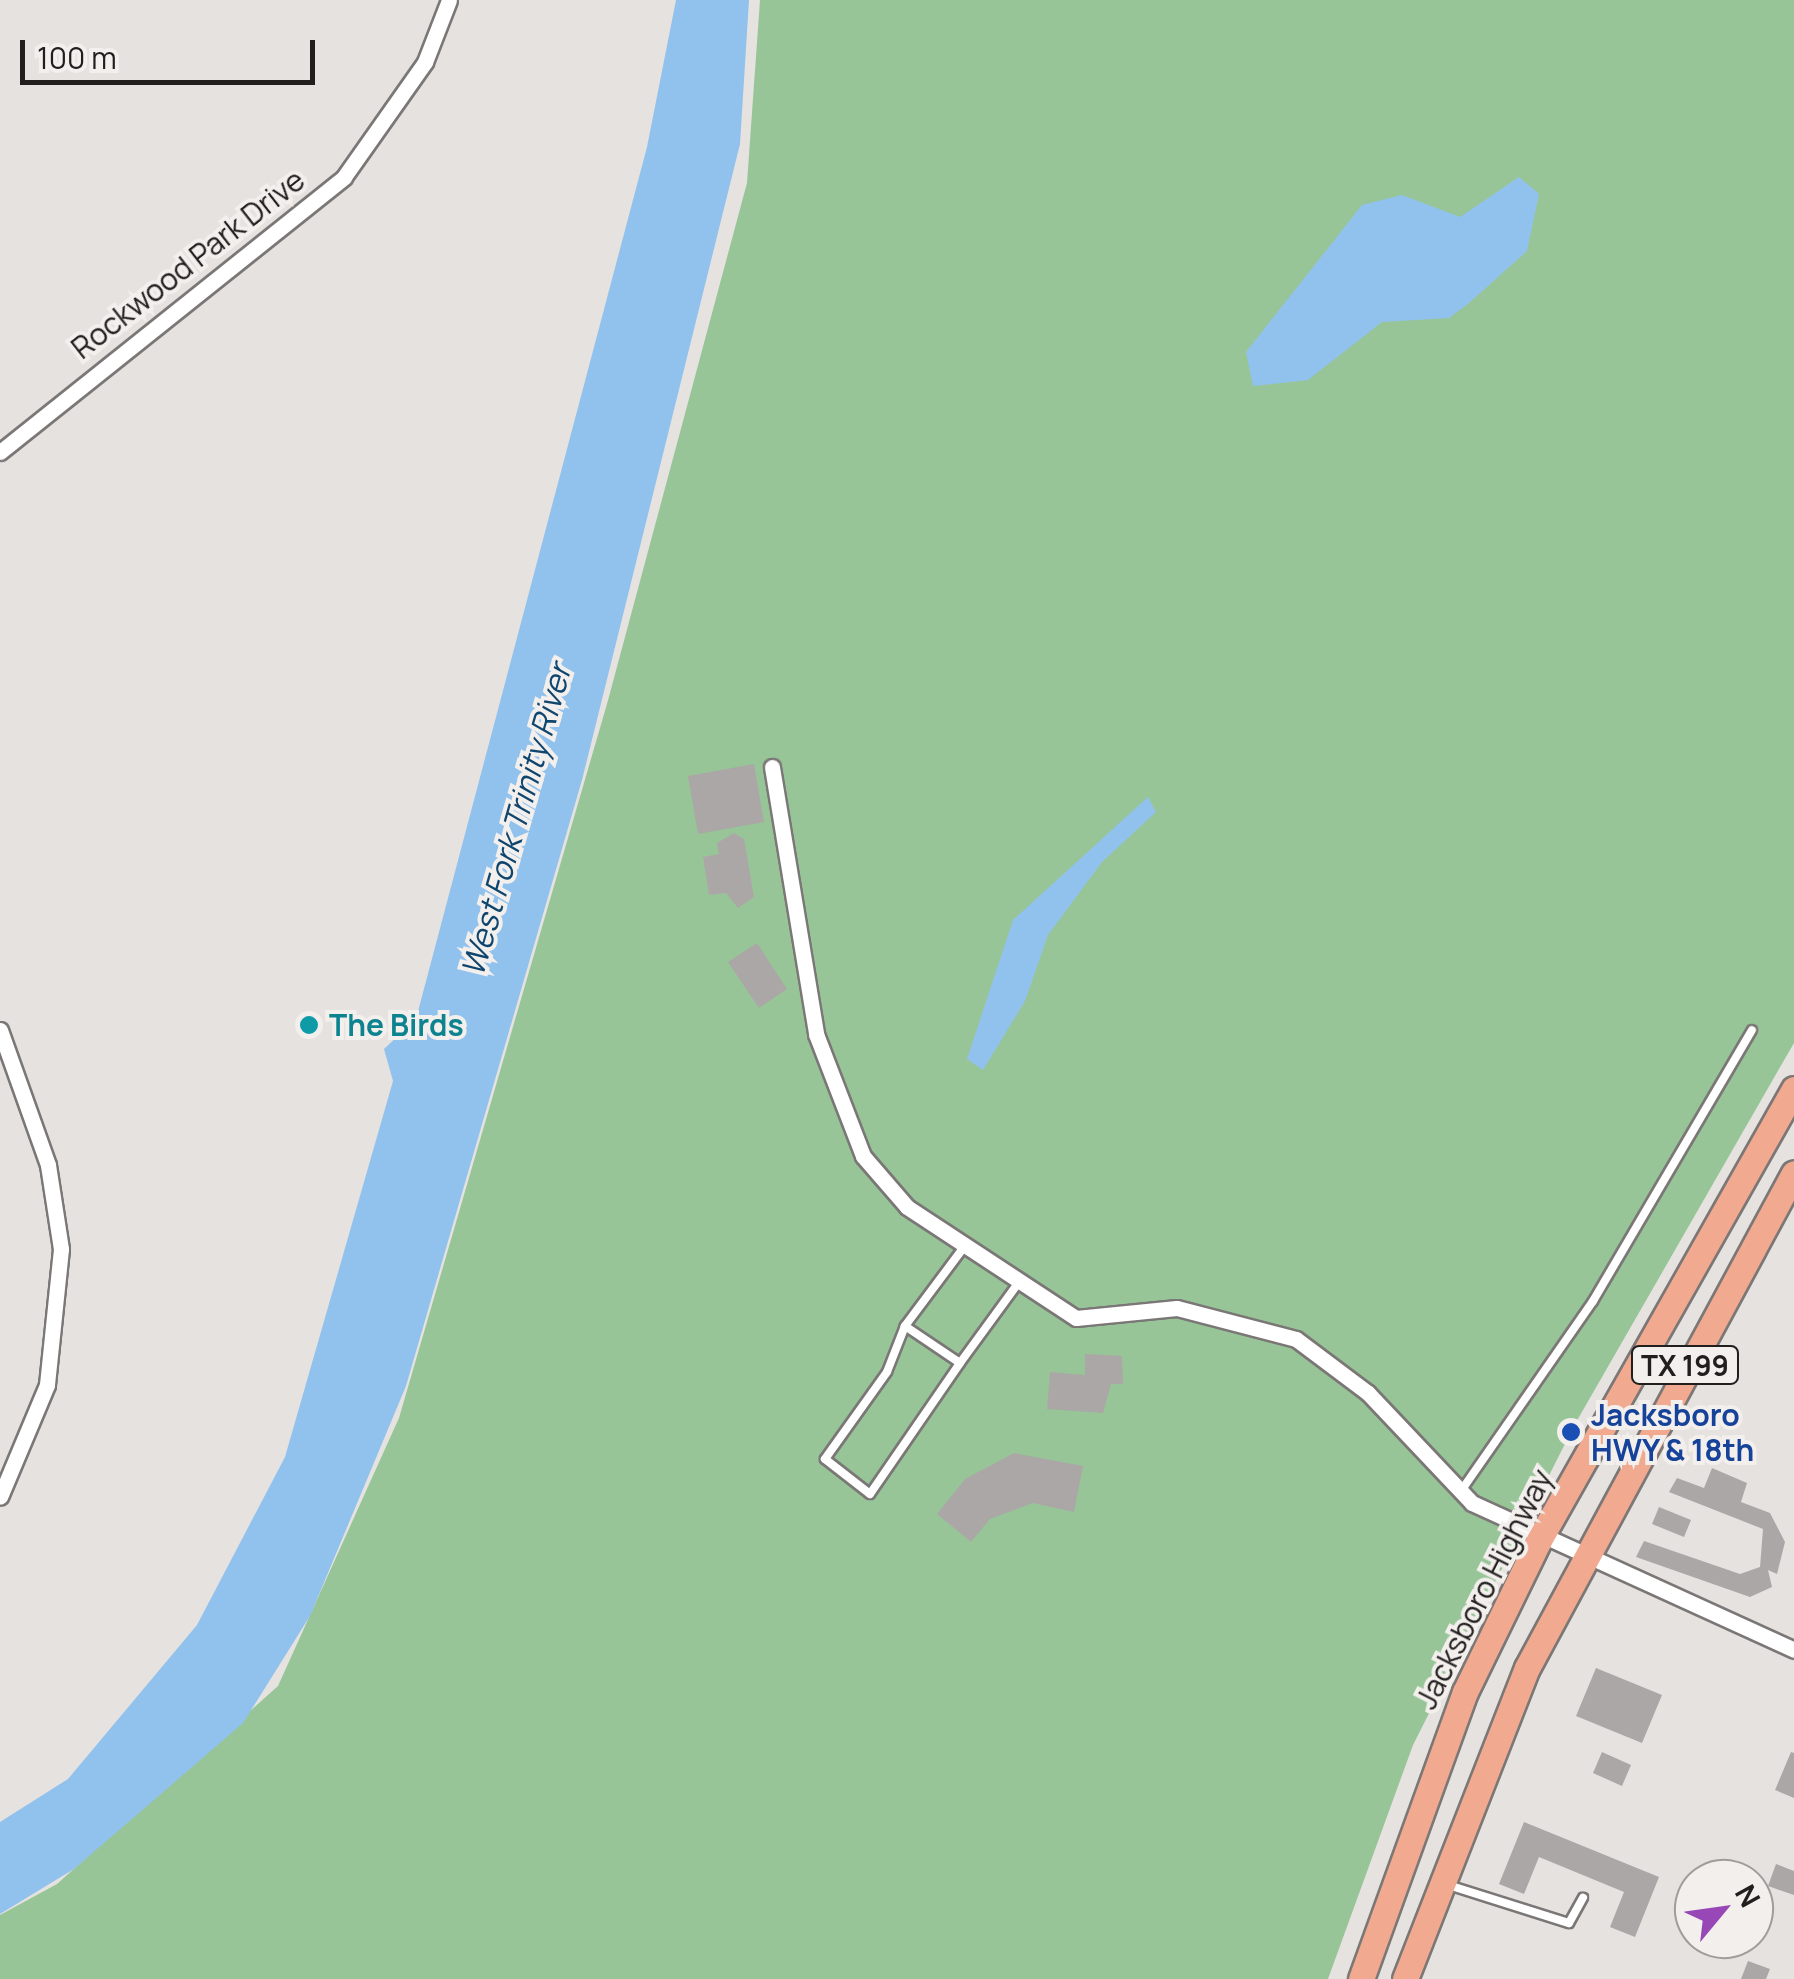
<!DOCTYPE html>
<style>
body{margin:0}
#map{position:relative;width:1794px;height:1979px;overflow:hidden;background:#e5e2df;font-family:Manrope,sans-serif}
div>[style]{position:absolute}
.green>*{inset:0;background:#97c598}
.water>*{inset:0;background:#91c2ed}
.building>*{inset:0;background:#aba7a6}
.roads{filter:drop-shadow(2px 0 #7b7776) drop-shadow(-2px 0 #7b7776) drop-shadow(0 2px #7b7776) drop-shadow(0 -2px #7b7776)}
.service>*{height:8px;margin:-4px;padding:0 4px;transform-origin:4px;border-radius:4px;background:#fff}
.minor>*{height:15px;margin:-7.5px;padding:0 7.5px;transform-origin:7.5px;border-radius:7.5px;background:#fff}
.primary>*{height:25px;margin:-12.5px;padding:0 12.5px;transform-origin:12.5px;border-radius:12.5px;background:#f1a98f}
.dots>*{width:28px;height:28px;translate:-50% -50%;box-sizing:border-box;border:5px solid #f3efed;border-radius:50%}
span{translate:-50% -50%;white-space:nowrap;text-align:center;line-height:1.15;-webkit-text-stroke:8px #f3efed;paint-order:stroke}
.shield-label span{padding:2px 8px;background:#f3efed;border:2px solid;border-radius:8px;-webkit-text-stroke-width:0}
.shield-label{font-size:28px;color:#201f1e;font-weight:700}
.street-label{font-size:30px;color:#201f1e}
.culture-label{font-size:30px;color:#0d838f;font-weight:700}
.left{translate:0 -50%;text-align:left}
.transit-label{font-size:30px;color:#164399;font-weight:700}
.water-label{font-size:32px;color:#0f466f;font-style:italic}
.north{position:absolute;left:1674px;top:1859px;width:100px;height:100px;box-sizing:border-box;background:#f3efed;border:2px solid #9f9c9a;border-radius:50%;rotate:61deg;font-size:28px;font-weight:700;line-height:40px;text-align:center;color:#201f1e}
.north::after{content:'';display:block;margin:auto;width:35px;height:45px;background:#9847b6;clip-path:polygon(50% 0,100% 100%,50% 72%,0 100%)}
.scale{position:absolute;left:20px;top:40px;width:295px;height:45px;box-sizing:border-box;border:5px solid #201f1e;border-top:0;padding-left:12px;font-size:30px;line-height:35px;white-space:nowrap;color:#201f1e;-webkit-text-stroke:8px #f3efed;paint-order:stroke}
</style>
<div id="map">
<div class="green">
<i style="clip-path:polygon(760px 0,1794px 0,1794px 1043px,1575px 1424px,1413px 1745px,1328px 1979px,0 1979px,0 1915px,57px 1884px,278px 1686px,399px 1418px,607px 704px,747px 183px)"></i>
</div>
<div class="water">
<i style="clip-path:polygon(676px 0,749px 0,740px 144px,582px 780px,406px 1386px,310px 1616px,243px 1723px,74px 1869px,0 1914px,0 1822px,68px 1779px,197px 1625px,285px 1457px,393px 1081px,384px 1049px,416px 1019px,647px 147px)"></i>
<i style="clip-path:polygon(1519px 177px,1539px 194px,1527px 251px,1469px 303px,1449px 318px,1382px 322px,1308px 380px,1253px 386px,1246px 352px,1362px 205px,1402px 195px,1460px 217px)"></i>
<i style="clip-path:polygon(1148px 797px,1156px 812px,1102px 862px,1048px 935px,1025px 1001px,983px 1070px,967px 1059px,1013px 920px)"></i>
</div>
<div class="building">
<i style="clip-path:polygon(754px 764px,764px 822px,698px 834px,688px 776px)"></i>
<i style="clip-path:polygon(734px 833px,744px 839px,754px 897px,738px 908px,726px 893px,709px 895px,703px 857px,719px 854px,717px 843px)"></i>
<i style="clip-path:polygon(757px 943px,787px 989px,759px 1008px,728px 962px)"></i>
<i style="clip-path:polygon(1085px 1354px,1122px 1356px,1123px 1384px,1111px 1384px,1103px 1413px,1047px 1409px,1050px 1372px,1085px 1375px)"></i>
<i style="clip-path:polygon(1014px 1453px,1083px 1466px,1074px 1512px,1033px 1503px,990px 1519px,971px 1542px,937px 1514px,965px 1479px)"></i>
<i style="clip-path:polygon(1712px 1468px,1747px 1483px,1741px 1502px,1770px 1513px,1785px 1542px,1777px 1574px,1768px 1570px,1772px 1587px,1750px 1597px,1636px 1557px,1644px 1541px,1740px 1574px,1760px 1567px,1763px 1529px,1669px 1492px,1677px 1478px,1704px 1488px)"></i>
<i style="clip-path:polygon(1659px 1507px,1691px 1520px,1684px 1537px,1652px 1524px)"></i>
<i style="clip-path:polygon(1596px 1668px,1662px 1695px,1642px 1743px,1576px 1716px)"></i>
<i style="clip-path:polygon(1602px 1752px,1631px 1765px,1622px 1786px,1593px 1773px)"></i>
<i style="clip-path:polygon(1791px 1752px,1794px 1753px,1794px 1798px,1775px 1790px)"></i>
<i style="clip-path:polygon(1524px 1822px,1659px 1877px,1635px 1937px,1610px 1927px,1624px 1892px,1539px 1857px,1524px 1894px,1499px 1884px)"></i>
<i style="clip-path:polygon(1776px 1864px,1794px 1871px,1794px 1895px,1768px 1886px)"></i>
<i style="clip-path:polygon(1748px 1961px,1770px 1969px,1766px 1979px,1741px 1979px)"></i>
</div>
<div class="roads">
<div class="service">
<i style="left:964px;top:1247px;width:99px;rotate:126.8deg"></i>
<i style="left:905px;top:1326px;width:66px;rotate:33.9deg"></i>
<i style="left:960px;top:1363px;width:100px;rotate:-53.9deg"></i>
<i style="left:905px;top:1326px;width:49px;rotate:111.4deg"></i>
<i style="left:887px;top:1372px;width:107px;rotate:125.5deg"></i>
<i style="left:825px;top:1459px;width:57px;rotate:37.9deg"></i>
<i style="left:870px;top:1494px;width:159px;rotate:-55.5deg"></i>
<i style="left:1461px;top:1491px;width:231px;rotate:-55.2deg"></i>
<i style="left:1593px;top:1301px;width:314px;rotate:-59.6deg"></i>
<i style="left:1445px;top:1884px;width:130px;rotate:17.5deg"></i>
<i style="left:1569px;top:1923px;width:29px;rotate:-61deg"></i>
</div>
<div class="minor">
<i style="left:0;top:452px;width:440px;rotate:-38.6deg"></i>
<i style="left:344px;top:177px;width:141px;rotate:-54.8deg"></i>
<i style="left:425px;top:62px;width:66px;rotate:-68.8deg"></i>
<i style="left:772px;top:767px;width:271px;rotate:80.6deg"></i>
<i style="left:816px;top:1034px;width:131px;rotate:68.9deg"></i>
<i style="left:863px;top:1156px;width:67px;rotate:49.2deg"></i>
<i style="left:907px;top:1207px;width:202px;rotate:33.3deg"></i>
<i style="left:1076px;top:1318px;width:101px;rotate:-5.7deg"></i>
<i style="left:1177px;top:1308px;width:123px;rotate:14.6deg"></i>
<i style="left:1296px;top:1339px;width:90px;rotate:36.9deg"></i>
<i style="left:1368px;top:1393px;width:151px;rotate:46.6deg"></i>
<i style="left:1472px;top:1503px;width:354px;rotate:24.5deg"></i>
<i style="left:0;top:1030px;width:143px;rotate:70.4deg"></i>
<i style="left:48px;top:1165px;width:85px;rotate:81.2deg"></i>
<i style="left:61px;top:1249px;width:137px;rotate:95.9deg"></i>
<i style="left:47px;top:1385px;width:121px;rotate:112.8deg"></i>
</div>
<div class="primary">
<i style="left:1361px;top:1979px;width:305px;rotate:-70.1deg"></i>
<i style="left:1465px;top:1692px;width:169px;rotate:-64deg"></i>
<i style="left:1539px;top:1540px;width:518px;rotate:-60.52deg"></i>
<i style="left:1405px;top:1979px;width:334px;rotate:-68.6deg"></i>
<i style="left:1527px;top:1668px;width:562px;rotate:-61.66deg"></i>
</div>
</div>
<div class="dots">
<i style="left:309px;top:1025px;background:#0f9aa8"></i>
<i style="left:1571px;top:1432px;background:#1a4fb4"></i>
</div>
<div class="shield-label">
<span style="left:1685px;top:1365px">TX 199</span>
</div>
<div class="street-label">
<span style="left:188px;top:264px;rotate:-38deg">Rockwood Park Drive</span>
<span style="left:1484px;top:1589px;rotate:-63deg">Jacksboro Highway</span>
</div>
<div class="culture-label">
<span class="left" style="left:329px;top:1025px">The Birds</span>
</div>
<div class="transit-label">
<span class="left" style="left:1591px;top:1432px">Jacksboro<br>HWY &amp; 18th</span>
</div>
<div class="water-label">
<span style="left:516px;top:820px;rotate:-74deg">West Fork Trinity River</span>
</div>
<div class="north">N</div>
<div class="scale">100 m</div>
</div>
